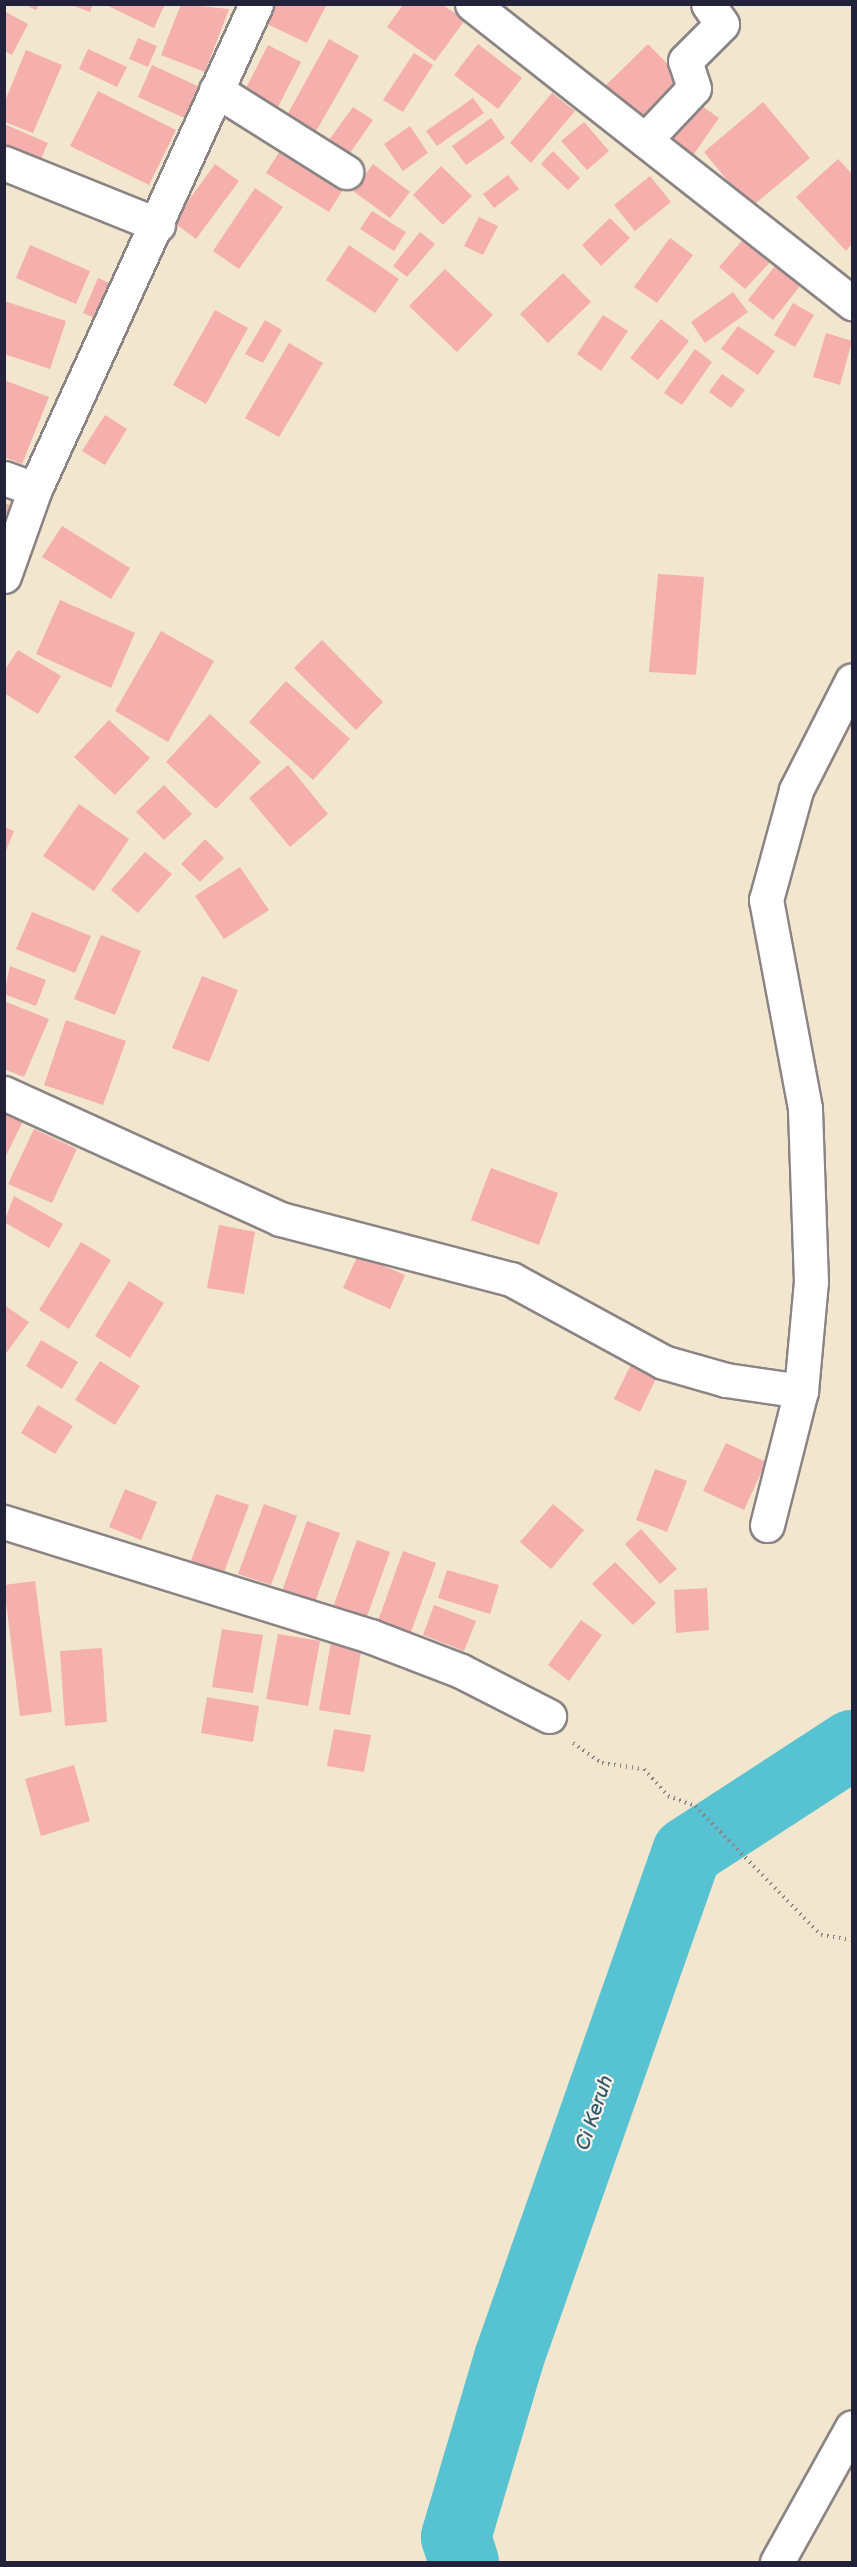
<!DOCTYPE html>
<style>
body{margin:0}
#map{position:relative;width:857px;height:2567px;overflow:hidden;background:#f3e6ce;font-family:"Balsamiq Sans",sans-serif}
div>[style]{position:absolute}
.river>*{height:70px;margin:-35px;padding:0 35px;transform-origin:35px;border-radius:35px;background:#57c2d1}
.building>*{inset:0;background:#f5afac}
.path>*{height:4px;margin-top:-2px;transform-origin:0;background:repeating-linear-gradient(90deg,#8a8484 0 1.5px,transparent 0 6px)}
.roads{filter:drop-shadow(2px 0 #8a8484) drop-shadow(-2px 0 #8a8484) drop-shadow(0 2px #8a8484) drop-shadow(0 -2px #8a8484)}
.street>*{height:33px;margin:-16.5px;padding:0 16.5px;transform-origin:16.5px;border-radius:16.5px;background:#fff}
span{translate:-50% -50%;white-space:nowrap;text-align:center;line-height:1.15;-webkit-text-stroke:4.5px #f7f3e8;paint-order:stroke}
.water-label{font-size:20px;color:#355a70;font-style:italic}
.frame{position:absolute;inset:0;border:6px solid #22223b;pointer-events:none}
</style>
<div id="map">
<div class="river">
<i style="left:464px;top:2562px;width:26px;rotate:-108deg"></i>
<i style="left:456px;top:2537px;width:187px;rotate:-73.5deg"></i>
<i style="left:509px;top:2358px;width:536px;rotate:-70.62deg"></i>
<i style="left:687px;top:1852px;width:197px;rotate:-33deg"></i>
</div>
<div class="building">
<i style="clip-path:polygon(24px 4px,39px 4px,36px 10px)"></i>
<i style="clip-path:polygon(69px 4px,93px 4px,90px 12px)"></i>
<i style="clip-path:polygon(104px 4px,165px 4px,154px 28px)"></i>
<i style="clip-path:polygon(181px 4px,229px 9px,205px 72px,161px 55px)"></i>
<i style="clip-path:polygon(272px 4px,322px 4px,326px 6px,307px 43px,263px 22px)"></i>
<i style="clip-path:polygon(403px 5px,443px 5px,465px 20px,435px 61px,387px 27px)"></i>
<i style="clip-path:polygon(4px 11px,28px 24px,12px 55px,4px 51px)"></i>
<i style="clip-path:polygon(138px 38px,157px 46px,148px 67px,129px 59px)"></i>
<i style="clip-path:polygon(329px 39px,359px 56px,315px 133px,286px 117px)"></i>
<i style="clip-path:polygon(478px 44px,522px 78px,498px 109px,454px 75px)"></i>
<i style="clip-path:polygon(648px 44px,683px 80px,638px 125px,602px 89px)"></i>
<i style="clip-path:polygon(268px 45px,301px 62px,274px 115px,241px 98px)"></i>
<i style="clip-path:polygon(88px 49px,127px 67px,117px 87px,79px 69px)"></i>
<i style="clip-path:polygon(26px 50px,62px 65px,33px 133px,5px 122px,5px 101px)"></i>
<i style="clip-path:polygon(414px 53px,433px 65px,403px 112px,383px 100px)"></i>
<i style="clip-path:polygon(152px 65px,204px 89px,189px 120px,138px 97px)"></i>
<i style="clip-path:polygon(98px 91px,176px 130px,149px 185px,70px 146px)"></i>
<i style="clip-path:polygon(552px 93px,575px 111px,531px 163px,510px 143px)"></i>
<i style="clip-path:polygon(473px 98px,484px 113px,437px 146px,426px 131px)"></i>
<i style="clip-path:polygon(695px 101px,719px 118px,687px 164px,663px 147px)"></i>
<i style="clip-path:polygon(763px 102px,810px 158px,750px 208px,704px 152px)"></i>
<i style="clip-path:polygon(353px 107px,373px 120px,341px 166px,321px 151px)"></i>
<i style="clip-path:polygon(491px 118px,505px 138px,466px 165px,452px 146px)"></i>
<i style="clip-path:polygon(584px 122px,609px 151px,587px 170px,561px 141px)"></i>
<i style="clip-path:polygon(4px 124px,48px 143px,38px 165px,4px 151px)"></i>
<i style="clip-path:polygon(410px 126px,428px 153px,403px 171px,384px 144px)"></i>
<i style="clip-path:polygon(286px 141px,349px 180px,329px 212px,266px 173px)"></i>
<i style="clip-path:polygon(553px 151px,580px 178px,568px 190px,541px 164px)"></i>
<i style="clip-path:polygon(838px 159px,852px 174px,852px 244px,846px 251px,796px 197px)"></i>
<i style="clip-path:polygon(215px 164px,239px 181px,196px 239px,173px 222px)"></i>
<i style="clip-path:polygon(373px 164px,410px 192px,390px 218px,353px 191px)"></i>
<i style="clip-path:polygon(441px 166px,472px 196px,443px 225px,413px 195px)"></i>
<i style="clip-path:polygon(508px 175px,519px 189px,494px 208px,483px 194px)"></i>
<i style="clip-path:polygon(650px 176px,671px 202px,635px 231px,614px 205px)"></i>
<i style="clip-path:polygon(255px 188px,283px 207px,239px 269px,213px 251px)"></i>
<i style="clip-path:polygon(372px 211px,406px 232px,394px 251px,360px 229px)"></i>
<i style="clip-path:polygon(479px 217px,498px 226px,483px 255px,464px 246px)"></i>
<i style="clip-path:polygon(610px 218px,630px 238px,601px 266px,582px 245px)"></i>
<i style="clip-path:polygon(420px 232px,435px 244px,407px 277px,393px 266px)"></i>
<i style="clip-path:polygon(747px 235px,774px 258px,745px 289px,719px 267px)"></i>
<i style="clip-path:polygon(670px 238px,693px 255px,657px 303px,634px 287px)"></i>
<i style="clip-path:polygon(30px 245px,90px 271px,76px 304px,16px 278px)"></i>
<i style="clip-path:polygon(349px 245px,399px 279px,375px 313px,326px 280px)"></i>
<i style="clip-path:polygon(779px 261px,804px 281px,773px 320px,748px 300px)"></i>
<i style="clip-path:polygon(445px 269px,493px 315px,457px 352px,409px 306px)"></i>
<i style="clip-path:polygon(563px 273px,591px 302px,548px 343px,520px 314px)"></i>
<i style="clip-path:polygon(98px 278px,121px 288px,106px 323px,83px 313px)"></i>
<i style="clip-path:polygon(733px 292px,748px 312px,705px 343px,691px 322px)"></i>
<i style="clip-path:polygon(4px 301px,66px 321px,50px 369px,4px 354px)"></i>
<i style="clip-path:polygon(793px 303px,814px 315px,795px 347px,774px 335px)"></i>
<i style="clip-path:polygon(215px 310px,248px 328px,206px 404px,173px 385px)"></i>
<i style="clip-path:polygon(603px 315px,628px 331px,601px 371px,577px 354px)"></i>
<i style="clip-path:polygon(661px 319px,689px 341px,658px 380px,630px 358px)"></i>
<i style="clip-path:polygon(265px 320px,282px 330px,263px 363px,245px 354px)"></i>
<i style="clip-path:polygon(738px 326px,775px 351px,758px 375px,721px 349px)"></i>
<i style="clip-path:polygon(826px 333px,852px 341px,840px 385px,813px 377px)"></i>
<i style="clip-path:polygon(289px 343px,323px 363px,279px 437px,245px 418px)"></i>
<i style="clip-path:polygon(695px 349px,712px 362px,682px 405px,664px 393px)"></i>
<i style="clip-path:polygon(722px 374px,745px 390px,731px 408px,709px 392px)"></i>
<i style="clip-path:polygon(4px 380px,49px 397px,22px 464px,4px 457px)"></i>
<i style="clip-path:polygon(105px 415px,127px 429px,105px 465px,82px 451px)"></i>
<i style="clip-path:polygon(4px 503px,16px 507px,4px 537px)"></i>
<i style="clip-path:polygon(62px 526px,130px 568px,111px 599px,42px 557px)"></i>
<i style="clip-path:polygon(658px 574px,704px 577px,696px 675px,649px 672px)"></i>
<i style="clip-path:polygon(60px 600px,135px 633px,111px 688px,36px 654px)"></i>
<i style="clip-path:polygon(161px 631px,214px 661px,168px 742px,115px 711px)"></i>
<i style="clip-path:polygon(322px 640px,383px 702px,356px 730px,294px 668px)"></i>
<i style="clip-path:polygon(18px 650px,61px 676px,38px 714px,4px 693px,4px 671px)"></i>
<i style="clip-path:polygon(286px 681px,350px 739px,313px 780px,249px 722px)"></i>
<i style="clip-path:polygon(210px 714px,261px 762px,216px 809px,166px 762px)"></i>
<i style="clip-path:polygon(109px 720px,150px 758px,115px 795px,74px 757px)"></i>
<i style="clip-path:polygon(288px 765px,328px 814px,290px 847px,249px 798px)"></i>
<i style="clip-path:polygon(164px 785px,192px 814px,164px 840px,136px 812px)"></i>
<i style="clip-path:polygon(79px 804px,129px 839px,94px 891px,43px 856px)"></i>
<i style="clip-path:polygon(4px 827px,14px 831px,5px 853px,4px 853px)"></i>
<i style="clip-path:polygon(205px 839px,224px 858px,200px 882px,181px 864px)"></i>
<i style="clip-path:polygon(145px 852px,172px 874px,138px 913px,111px 890px)"></i>
<i style="clip-path:polygon(240px 867px,269px 910px,224px 939px,195px 896px)"></i>
<i style="clip-path:polygon(32px 912px,91px 936px,75px 973px,16px 949px)"></i>
<i style="clip-path:polygon(101px 935px,141px 951px,115px 1015px,74px 999px)"></i>
<i style="clip-path:polygon(10px 966px,46px 980px,36px 1006px,4px 994px)"></i>
<i style="clip-path:polygon(202px 976px,238px 990px,209px 1062px,172px 1048px)"></i>
<i style="clip-path:polygon(4px 1001px,49px 1019px,24px 1077px,4px 1069px)"></i>
<i style="clip-path:polygon(66px 1020px,126px 1041px,103px 1105px,44px 1085px)"></i>
<i style="clip-path:polygon(4px 1110px,24px 1119px,4px 1160px)"></i>
<i style="clip-path:polygon(34px 1129px,77px 1149px,52px 1203px,8px 1184px)"></i>
<i style="clip-path:polygon(491px 1168px,558px 1193px,539px 1245px,471px 1220px)"></i>
<i style="clip-path:polygon(14px 1196px,63px 1224px,49px 1248px,4px 1222px)"></i>
<i style="clip-path:polygon(219px 1225px,255px 1232px,244px 1294px,207px 1288px)"></i>
<i style="clip-path:polygon(81px 1242px,111px 1260px,69px 1329px,39px 1310px)"></i>
<i style="clip-path:polygon(358px 1255px,405px 1275px,390px 1309px,343px 1288px)"></i>
<i style="clip-path:polygon(129px 1281px,164px 1303px,130px 1358px,95px 1336px)"></i>
<i style="clip-path:polygon(4px 1305px,29px 1322px,4px 1356px)"></i>
<i style="clip-path:polygon(41px 1340px,78px 1362px,62px 1389px,26px 1366px)"></i>
<i style="clip-path:polygon(635px 1356px,661px 1368px,640px 1412px,614px 1399px)"></i>
<i style="clip-path:polygon(100px 1361px,140px 1386px,115px 1425px,75px 1400px)"></i>
<i style="clip-path:polygon(38px 1405px,73px 1426px,55px 1454px,21px 1433px)"></i>
<i style="clip-path:polygon(726px 1443px,766px 1462px,744px 1510px,703px 1491px)"></i>
<i style="clip-path:polygon(655px 1469px,687px 1481px,667px 1532px,636px 1520px)"></i>
<i style="clip-path:polygon(125px 1489px,157px 1502px,141px 1540px,109px 1527px)"></i>
<i style="clip-path:polygon(216px 1494px,249px 1505px,223px 1575px,190px 1563px)"></i>
<i style="clip-path:polygon(264px 1504px,297px 1516px,271px 1585px,238px 1574px)"></i>
<i style="clip-path:polygon(553px 1504px,584px 1530px,551px 1569px,520px 1542px)"></i>
<i style="clip-path:polygon(307px 1521px,340px 1533px,315px 1602px,282px 1591px)"></i>
<i style="clip-path:polygon(641px 1529px,677px 1569px,660px 1584px,625px 1544px)"></i>
<i style="clip-path:polygon(357px 1540px,390px 1552px,365px 1622px,332px 1610px)"></i>
<i style="clip-path:polygon(403px 1551px,436px 1563px,411px 1632px,378px 1621px)"></i>
<i style="clip-path:polygon(615px 1562px,656px 1603px,633px 1625px,592px 1584px)"></i>
<i style="clip-path:polygon(447px 1570px,499px 1585px,490px 1614px,438px 1598px)"></i>
<i style="clip-path:polygon(35px 1581px,52px 1712px,20px 1716px,4px 1585px)"></i>
<i style="clip-path:polygon(707px 1588px,709px 1630px,676px 1633px,674px 1590px)"></i>
<i style="clip-path:polygon(434px 1605px,476px 1621px,464px 1651px,423px 1635px)"></i>
<i style="clip-path:polygon(581px 1620px,602px 1635px,569px 1681px,548px 1665px)"></i>
<i style="clip-path:polygon(222px 1629px,263px 1635px,253px 1693px,212px 1687px)"></i>
<i style="clip-path:polygon(278px 1634px,320px 1641px,308px 1706px,266px 1699px)"></i>
<i style="clip-path:polygon(331px 1642px,362px 1647px,350px 1715px,319px 1710px)"></i>
<i style="clip-path:polygon(102px 1648px,107px 1722px,65px 1726px,60px 1651px)"></i>
<i style="clip-path:polygon(207px 1697px,259px 1706px,253px 1742px,201px 1733px)"></i>
<i style="clip-path:polygon(334px 1729px,371px 1735px,364px 1772px,327px 1766px)"></i>
<i style="clip-path:polygon(74px 1765px,90px 1821px,41px 1836px,25px 1779px)"></i>
</div>
<div class="path">
<i style="left:573px;top:1743px;width:35px;rotate:35deg"></i>
<i style="left:602px;top:1763px;width:42px;rotate:8.1deg"></i>
<i style="left:644px;top:1769px;width:36px;rotate:48deg"></i>
<i style="left:668px;top:1796px;width:29px;rotate:20deg"></i>
<i style="left:695px;top:1806px;width:180px;rotate:45.7deg"></i>
<i style="left:821px;top:1935px;width:31px;rotate:9deg"></i>
</div>
<div class="roads">
<div class="street">
<i style="left:472px;top:4px;width:484px;rotate:38.2deg"></i>
<i style="left:216px;top:90px;width:154px;rotate:32.2deg"></i>
<i style="left:645px;top:140px;width:71px;rotate:-46.7deg"></i>
<i style="left:694px;top:88px;width:28px;rotate:-108deg"></i>
<i style="left:685px;top:61px;width:52px;rotate:-45deg"></i>
<i style="left:722px;top:24px;width:24px;rotate:-125deg"></i>
<i style="left:4px;top:163px;width:166px;rotate:21.9deg"></i>
<i style="left:4px;top:478px;width:33px;rotate:20deg"></i>
<i style="left:4px;top:576px;width:92px;rotate:-70.4deg"></i>
<i style="left:35px;top:489px;width:533px;rotate:-65.5deg"></i>
<i style="left:4px;top:1093px;width:303px;rotate:24.5deg"></i>
<i style="left:280px;top:1219px;width:239px;rotate:14.6deg"></i>
<i style="left:511px;top:1279px;width:173px;rotate:28.6deg"></i>
<i style="left:663px;top:1362px;width:66px;rotate:15.9deg"></i>
<i style="left:726px;top:1380px;width:76px;rotate:8.3deg"></i>
<i style="left:4px;top:1522px;width:383px;rotate:17.3deg"></i>
<i style="left:370px;top:1636px;width:97px;rotate:21deg"></i>
<i style="left:461px;top:1671px;width:99px;rotate:27.1deg"></i>
<i style="left:767px;top:1525px;width:138px;rotate:-75.8deg"></i>
<i style="left:801px;top:1391px;width:109px;rotate:-84.8deg"></i>
<i style="left:811px;top:1282px;width:174px;rotate:-92deg"></i>
<i style="left:805px;top:1108px;width:212px;rotate:-100.6deg"></i>
<i style="left:766px;top:900px;width:114px;rotate:-74.7deg"></i>
<i style="left:796px;top:790px;width:123px;rotate:-63deg"></i>
<i style="left:777px;top:2562px;width:154px;rotate:-60.9deg"></i>
</div>
</div>
<div class="water-label">
<span style="left:595px;top:2113px;rotate:-71deg">Ci Keruh</span>
</div>
<div class="frame"></div>
</div>
